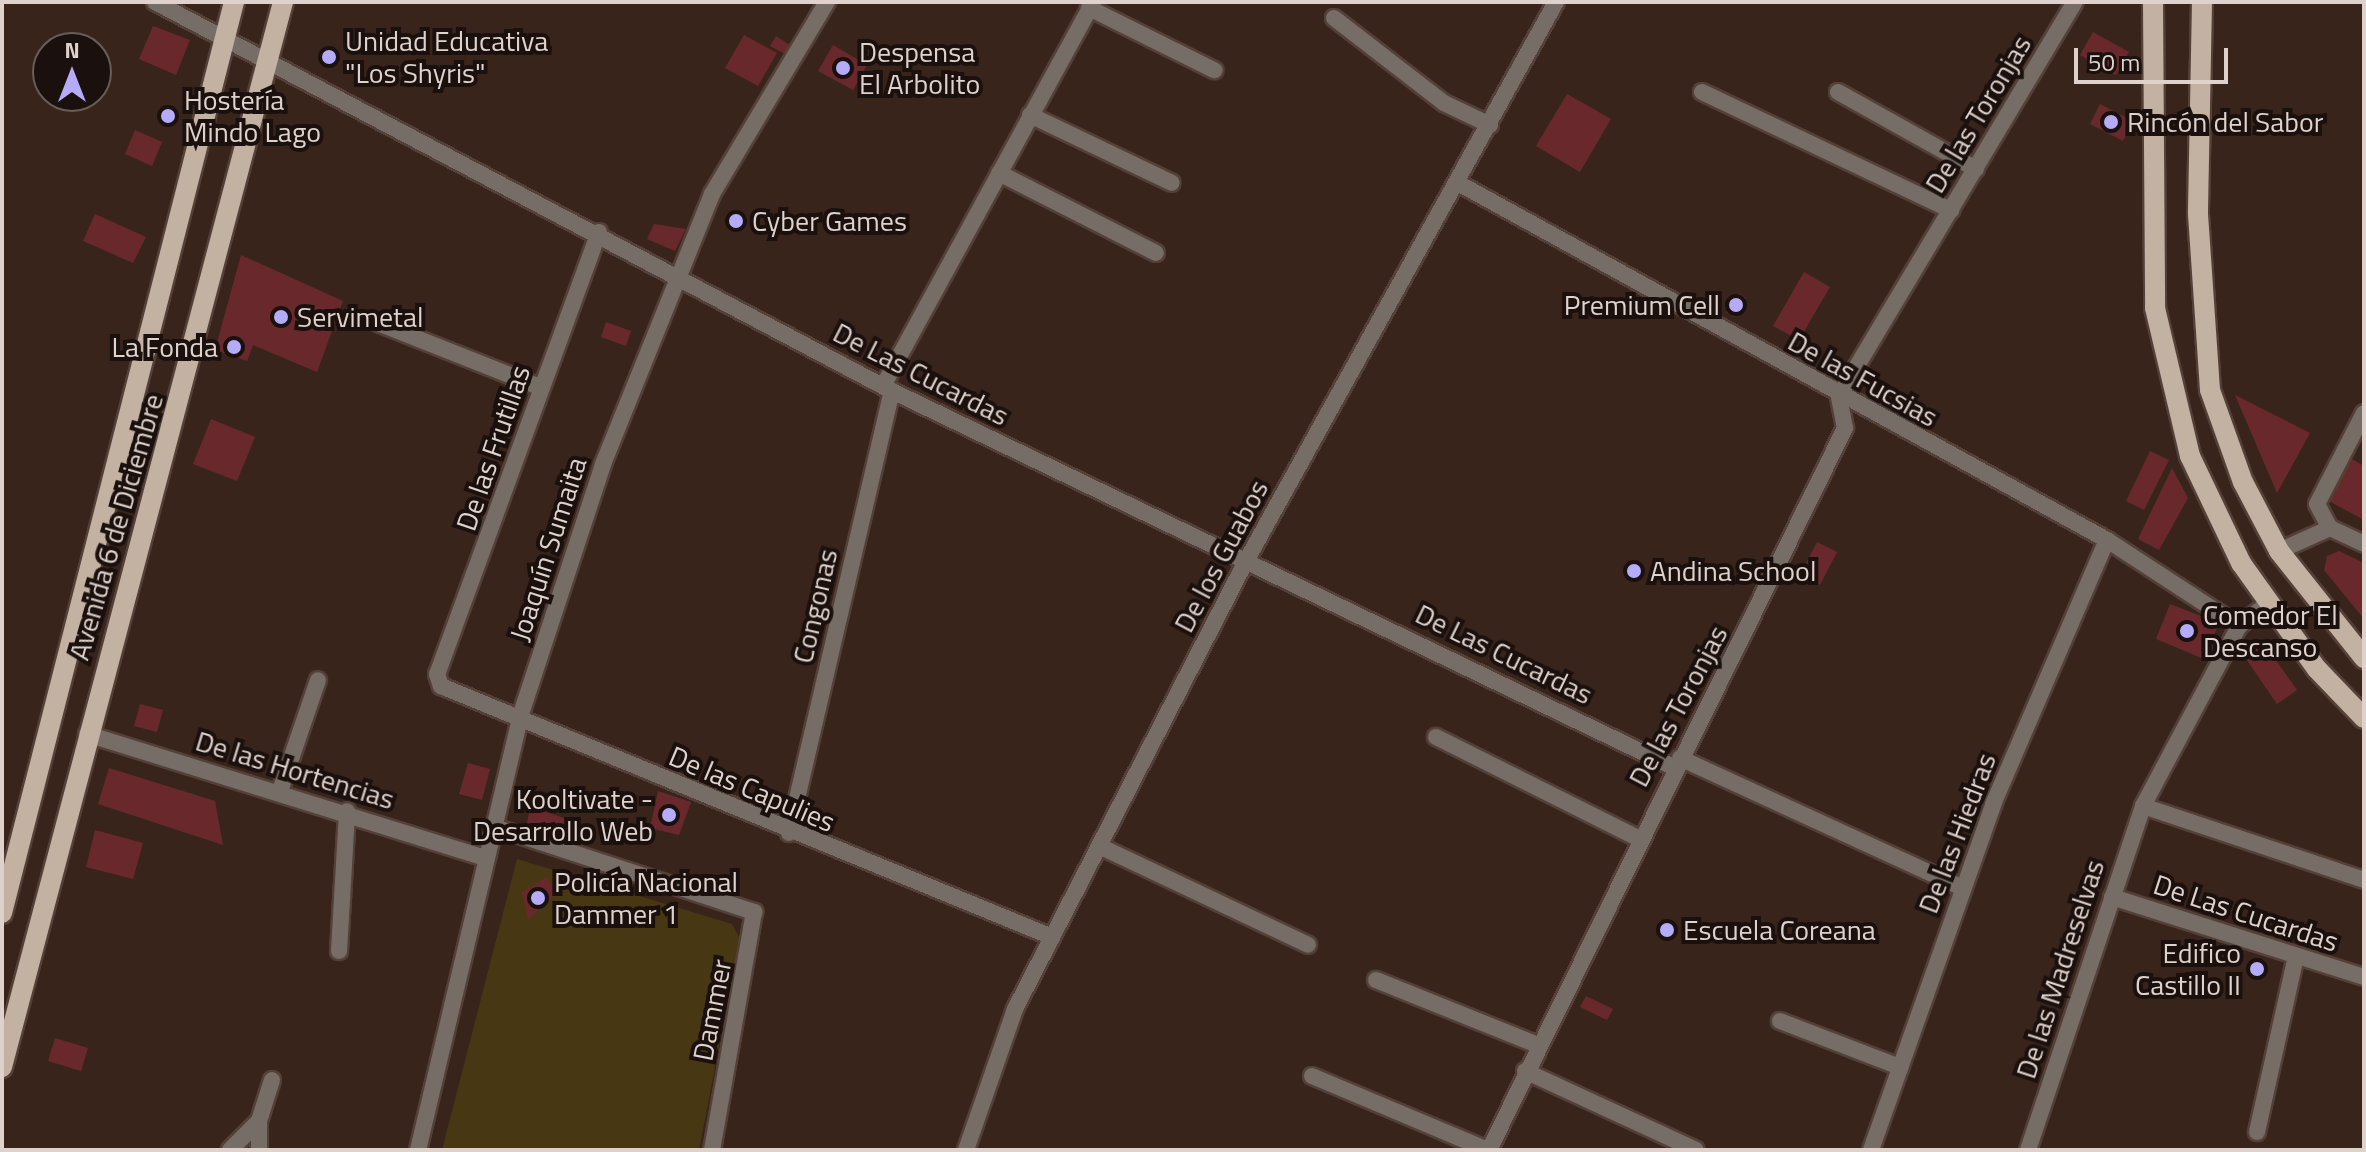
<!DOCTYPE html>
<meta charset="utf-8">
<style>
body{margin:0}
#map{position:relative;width:2366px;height:1152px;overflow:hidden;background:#39241c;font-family:"Titillium Web",sans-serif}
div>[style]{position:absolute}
.green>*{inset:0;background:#473813}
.building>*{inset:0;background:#69292c}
.roads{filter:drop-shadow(2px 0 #544038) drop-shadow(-2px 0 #544038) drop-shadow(0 2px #544038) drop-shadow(0 -2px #544038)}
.street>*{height:16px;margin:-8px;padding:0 8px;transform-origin:8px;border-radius:8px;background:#766e66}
.primary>*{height:20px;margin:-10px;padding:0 10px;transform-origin:10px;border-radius:10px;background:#c3b1a2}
.dots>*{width:22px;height:22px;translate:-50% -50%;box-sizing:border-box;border:4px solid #1a100d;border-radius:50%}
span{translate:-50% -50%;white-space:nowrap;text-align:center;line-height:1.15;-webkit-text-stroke:8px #1a100d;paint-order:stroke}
.poi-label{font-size:28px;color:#dfd1cc}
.left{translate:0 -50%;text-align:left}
.right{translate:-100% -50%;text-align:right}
.street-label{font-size:28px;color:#dfd1cc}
.frame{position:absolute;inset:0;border:4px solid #dfd1cc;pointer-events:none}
.north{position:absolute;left:32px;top:32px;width:80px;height:80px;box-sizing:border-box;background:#1a100d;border:2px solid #695d59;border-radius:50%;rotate:0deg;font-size:22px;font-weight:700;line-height:32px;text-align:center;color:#dfd1cc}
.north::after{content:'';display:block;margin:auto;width:28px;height:36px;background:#b4acf9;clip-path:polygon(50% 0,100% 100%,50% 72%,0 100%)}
.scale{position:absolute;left:2074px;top:48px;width:154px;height:36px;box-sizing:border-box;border:4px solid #dfd1cc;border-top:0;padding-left:10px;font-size:24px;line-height:28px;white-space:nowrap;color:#dfd1cc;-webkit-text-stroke:6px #1a100d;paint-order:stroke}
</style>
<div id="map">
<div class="green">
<i style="clip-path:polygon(517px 859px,732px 924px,740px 939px,699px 1150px,442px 1150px)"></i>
</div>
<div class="building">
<i style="clip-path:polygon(153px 26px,190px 40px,176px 75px,139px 59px)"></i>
<i style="clip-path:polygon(2093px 32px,2129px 52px,2116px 75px,2080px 55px)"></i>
<i style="clip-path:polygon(744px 35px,777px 53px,758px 86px,725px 68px)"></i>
<i style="clip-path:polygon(776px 36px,790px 45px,785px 54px,770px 46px)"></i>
<i style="clip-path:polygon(833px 45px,867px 65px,853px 90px,818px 71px)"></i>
<i style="clip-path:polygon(1567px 94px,1611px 119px,1580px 172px,1536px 146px)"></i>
<i style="clip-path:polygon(2100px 104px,2133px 121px,2123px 141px,2090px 124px)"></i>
<i style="clip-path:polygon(135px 130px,162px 142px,152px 166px,125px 154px)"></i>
<i style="clip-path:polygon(95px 214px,146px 237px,133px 263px,83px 241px)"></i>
<i style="clip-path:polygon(733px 216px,743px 220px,740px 227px,730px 222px)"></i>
<i style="clip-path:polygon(654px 224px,686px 229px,675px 251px,647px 239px)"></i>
<i style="clip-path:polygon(241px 255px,343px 301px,317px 372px,253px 345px,247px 361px,215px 350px)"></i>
<i style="clip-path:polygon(1804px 272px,1830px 287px,1799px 340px,1773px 326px)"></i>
<i style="clip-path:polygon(1739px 293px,1746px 298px,1734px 317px,1726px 312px)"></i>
<i style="clip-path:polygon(606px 322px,631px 331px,626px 346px,601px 337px)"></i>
<i style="clip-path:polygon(2235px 395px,2310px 433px,2277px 493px)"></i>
<i style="clip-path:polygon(211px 419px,255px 437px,237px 481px,193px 464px)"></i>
<i style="clip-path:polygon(2150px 451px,2169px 460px,2144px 510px,2126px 501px)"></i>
<i style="clip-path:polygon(2352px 459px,2364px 466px,2364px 520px,2329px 501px)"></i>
<i style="clip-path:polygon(2172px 468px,2188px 498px,2159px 550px,2138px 539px)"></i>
<i style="clip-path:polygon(1817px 542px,1837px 552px,1820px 585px,1800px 575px)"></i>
<i style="clip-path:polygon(2339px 551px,2364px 563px,2364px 619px,2324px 570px,2327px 556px)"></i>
<i style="clip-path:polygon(2170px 604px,2219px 623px,2204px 659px,2156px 639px)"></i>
<i style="clip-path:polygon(2261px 639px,2297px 690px,2277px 704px,2242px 653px)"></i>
<i style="clip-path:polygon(140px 704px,163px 710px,157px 732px,134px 726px)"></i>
<i style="clip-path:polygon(468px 763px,490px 769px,482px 800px,459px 794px)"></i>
<i style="clip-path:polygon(109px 768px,215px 801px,223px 845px,98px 804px)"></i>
<i style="clip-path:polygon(658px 791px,691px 802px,679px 835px,650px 828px)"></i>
<i style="clip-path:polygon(533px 798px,543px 801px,540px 810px,582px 824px,576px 842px,526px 826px)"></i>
<i style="clip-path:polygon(95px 830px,143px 843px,133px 879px,86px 867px)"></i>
<i style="clip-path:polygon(547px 877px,556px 894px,528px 920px,522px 892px)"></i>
<i style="clip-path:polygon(1586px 996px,1613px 1009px,1607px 1020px,1580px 1007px)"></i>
<i style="clip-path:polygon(55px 1038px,88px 1048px,81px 1071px,48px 1061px)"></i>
</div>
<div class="roads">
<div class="street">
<i style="left:155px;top:2px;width:833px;rotate:27.83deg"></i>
<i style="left:892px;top:391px;width:869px;rotate:25.71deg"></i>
<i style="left:1089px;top:8px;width:140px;rotate:26.4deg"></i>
<i style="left:1334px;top:18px;width:139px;rotate:37.7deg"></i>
<i style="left:1444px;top:103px;width:51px;rotate:25.6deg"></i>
<i style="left:1702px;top:92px;width:276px;rotate:25.4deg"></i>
<i style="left:1838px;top:92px;width:158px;rotate:29.2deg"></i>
<i style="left:1030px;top:115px;width:157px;rotate:25.6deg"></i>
<i style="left:999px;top:173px;width:176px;rotate:27deg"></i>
<i style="left:1458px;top:183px;width:741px;rotate:28.81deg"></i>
<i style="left:2107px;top:540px;width:158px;rotate:33.1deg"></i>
<i style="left:599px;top:232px;width:471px;rotate:110.1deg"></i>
<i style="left:437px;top:674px;width:13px;rotate:72deg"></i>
<i style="left:441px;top:686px;width:661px;rotate:22.33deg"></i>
<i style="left:378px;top:323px;width:174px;rotate:21.6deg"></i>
<i style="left:883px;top:386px;width:438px;rotate:-61.3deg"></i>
<i style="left:2364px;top:413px;width:102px;rotate:117.3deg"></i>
<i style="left:2317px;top:504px;width:27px;rotate:62deg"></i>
<i style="left:2330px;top:528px;width:38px;rotate:25deg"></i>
<i style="left:2279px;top:551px;width:56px;rotate:-24.3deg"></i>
<i style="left:87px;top:734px;width:418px;rotate:17.3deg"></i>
<i style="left:1436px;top:737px;width:226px;rotate:26.6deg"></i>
<i style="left:1680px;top:758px;width:311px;rotate:24.7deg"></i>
<i style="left:280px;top:791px;width:117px;rotate:-71.1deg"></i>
<i style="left:2143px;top:806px;width:233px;rotate:18.5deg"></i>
<i style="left:494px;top:827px;width:274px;rotate:18.1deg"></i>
<i style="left:754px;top:912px;width:242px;rotate:100deg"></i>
<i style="left:789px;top:833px;width:454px;rotate:-76.9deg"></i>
<i style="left:1099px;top:846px;width:231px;rotate:25.3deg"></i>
<i style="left:2112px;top:897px;width:264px;rotate:17.6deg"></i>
<i style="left:339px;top:951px;width:140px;rotate:-86.7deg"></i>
<i style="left:1376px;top:980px;width:175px;rotate:21.9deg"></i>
<i style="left:1780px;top:1021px;width:129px;rotate:21deg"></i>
<i style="left:1525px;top:1071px;width:188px;rotate:24.8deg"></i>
<i style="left:1312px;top:1076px;width:191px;rotate:22.8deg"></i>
<i style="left:259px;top:1121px;width:29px;rotate:90deg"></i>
<i style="left:2257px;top:1132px;width:180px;rotate:-77.5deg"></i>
<i style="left:230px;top:1150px;width:41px;rotate:-45deg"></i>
<i style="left:259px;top:1121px;width:43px;rotate:-72.4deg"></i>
<i style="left:418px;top:1150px;width:445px;rotate:-76.7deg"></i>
<i style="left:520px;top:717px;width:266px;rotate:-71.8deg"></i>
<i style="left:603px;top:464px;width:291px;rotate:-68deg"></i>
<i style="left:712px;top:194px;width:224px;rotate:-59.1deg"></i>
<i style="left:966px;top:1150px;width:149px;rotate:-70.8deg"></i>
<i style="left:1015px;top:1009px;width:502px;rotate:-62.72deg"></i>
<i style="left:1245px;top:563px;width:641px;rotate:-61deg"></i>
<i style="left:1489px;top:1150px;width:805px;rotate:-63.75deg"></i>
<i style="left:1845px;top:428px;width:33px;rotate:-101deg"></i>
<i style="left:1839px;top:396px;width:459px;rotate:-59.1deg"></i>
<i style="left:1871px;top:1150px;width:369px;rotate:-70.5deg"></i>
<i style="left:1994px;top:802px;width:285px;rotate:-66.7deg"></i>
<i style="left:2028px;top:1150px;width:363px;rotate:-71.5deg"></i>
<i style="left:2143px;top:806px;width:204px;rotate:-61.9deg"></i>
<i style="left:2239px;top:626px;width:39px;rotate:-38deg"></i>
</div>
<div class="primary">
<i style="left:2153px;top:2px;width:306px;rotate:89.6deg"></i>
<i style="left:2155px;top:308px;width:152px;rotate:76.7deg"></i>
<i style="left:2190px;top:456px;width:119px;rotate:64.5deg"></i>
<i style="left:2241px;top:563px;width:130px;rotate:54.4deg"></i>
<i style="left:2317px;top:669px;width:68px;rotate:46.2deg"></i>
<i style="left:2202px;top:2px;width:212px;rotate:91.1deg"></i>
<i style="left:2198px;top:214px;width:176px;rotate:86.1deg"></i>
<i style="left:2210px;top:390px;width:98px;rotate:70.3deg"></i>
<i style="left:2243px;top:482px;width:78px;rotate:62.4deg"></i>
<i style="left:2279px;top:551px;width:137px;rotate:51.5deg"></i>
<i style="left:2px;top:913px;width:940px;rotate:-75.71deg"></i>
<i style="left:2px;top:1067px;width:1101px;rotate:-75.22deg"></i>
</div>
</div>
<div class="dots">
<i style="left:329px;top:57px;background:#b4acf9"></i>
<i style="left:843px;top:68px;background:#b4acf9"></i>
<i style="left:168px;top:116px;background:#b4acf9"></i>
<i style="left:2111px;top:122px;background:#b4acf9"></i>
<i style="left:736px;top:221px;background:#b4acf9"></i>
<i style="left:1736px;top:305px;background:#b4acf9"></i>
<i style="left:281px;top:317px;background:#b4acf9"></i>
<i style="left:234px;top:347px;background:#b4acf9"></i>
<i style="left:1634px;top:571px;background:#b4acf9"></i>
<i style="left:2187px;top:631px;background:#b4acf9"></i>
<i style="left:669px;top:815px;background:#b4acf9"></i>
<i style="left:538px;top:898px;background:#b4acf9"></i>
<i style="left:1667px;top:930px;background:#b4acf9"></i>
<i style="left:2257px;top:969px;background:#b4acf9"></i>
</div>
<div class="poi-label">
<span class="left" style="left:345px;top:57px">Unidad Educativa<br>"Los Shyris"</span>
<span class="left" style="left:859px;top:68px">Despensa<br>El Arbolito</span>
<span class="left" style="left:184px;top:116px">Hostería<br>Mindo Lago</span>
<span class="left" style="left:2127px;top:122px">Rincón del Sabor</span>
<span class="left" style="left:752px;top:221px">Cyber Games</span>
<span class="right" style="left:1720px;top:305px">Premium Cell</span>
<span class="left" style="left:297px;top:317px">Servimetal</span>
<span class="right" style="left:218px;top:347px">La Fonda</span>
<span class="left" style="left:1650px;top:571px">Andina School</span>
<span class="left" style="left:2203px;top:631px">Comedor El<br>Descanso</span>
<span class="right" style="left:653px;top:815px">Kooltivate -<br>Desarrollo Web</span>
<span class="left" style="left:554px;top:898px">Policía Nacional<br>Dammer 1</span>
<span class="left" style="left:1683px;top:930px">Escuela Coreana</span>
<span class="right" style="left:2241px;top:969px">Edifico<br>Castillo II</span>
</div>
<div class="street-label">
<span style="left:1978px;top:114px;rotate:-59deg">De las Toronjas</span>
<span style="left:921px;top:374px;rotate:27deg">De Las Cucardas</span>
<span style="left:1863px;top:379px;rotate:29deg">De las Fucsias</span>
<span style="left:493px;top:448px;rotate:-71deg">De las Frutillas</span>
<span style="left:116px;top:527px;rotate:-74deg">Avenida 6 de Diciembre</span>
<span style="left:548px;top:549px;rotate:-72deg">Joaquín Sumaita</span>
<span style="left:1221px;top:556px;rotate:-62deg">De los Guabos</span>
<span style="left:815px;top:606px;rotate:-77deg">Congonas</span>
<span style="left:1504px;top:654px;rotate:26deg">De Las Cucardas</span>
<span style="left:1678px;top:706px;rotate:-62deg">De las Toronjas</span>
<span style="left:295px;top:770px;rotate:17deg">De las Hortencias</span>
<span style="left:752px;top:789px;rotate:23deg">De las Capulies</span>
<span style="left:1957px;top:833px;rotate:-69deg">De las Hiedras</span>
<span style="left:2246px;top:913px;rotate:18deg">De Las Cucardas</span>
<span style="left:2060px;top:969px;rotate:-72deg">De las Madreselvas</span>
<span style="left:712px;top:1010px;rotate:-79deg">Dammer</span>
</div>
<div class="frame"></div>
<div class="north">N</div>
<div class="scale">50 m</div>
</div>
